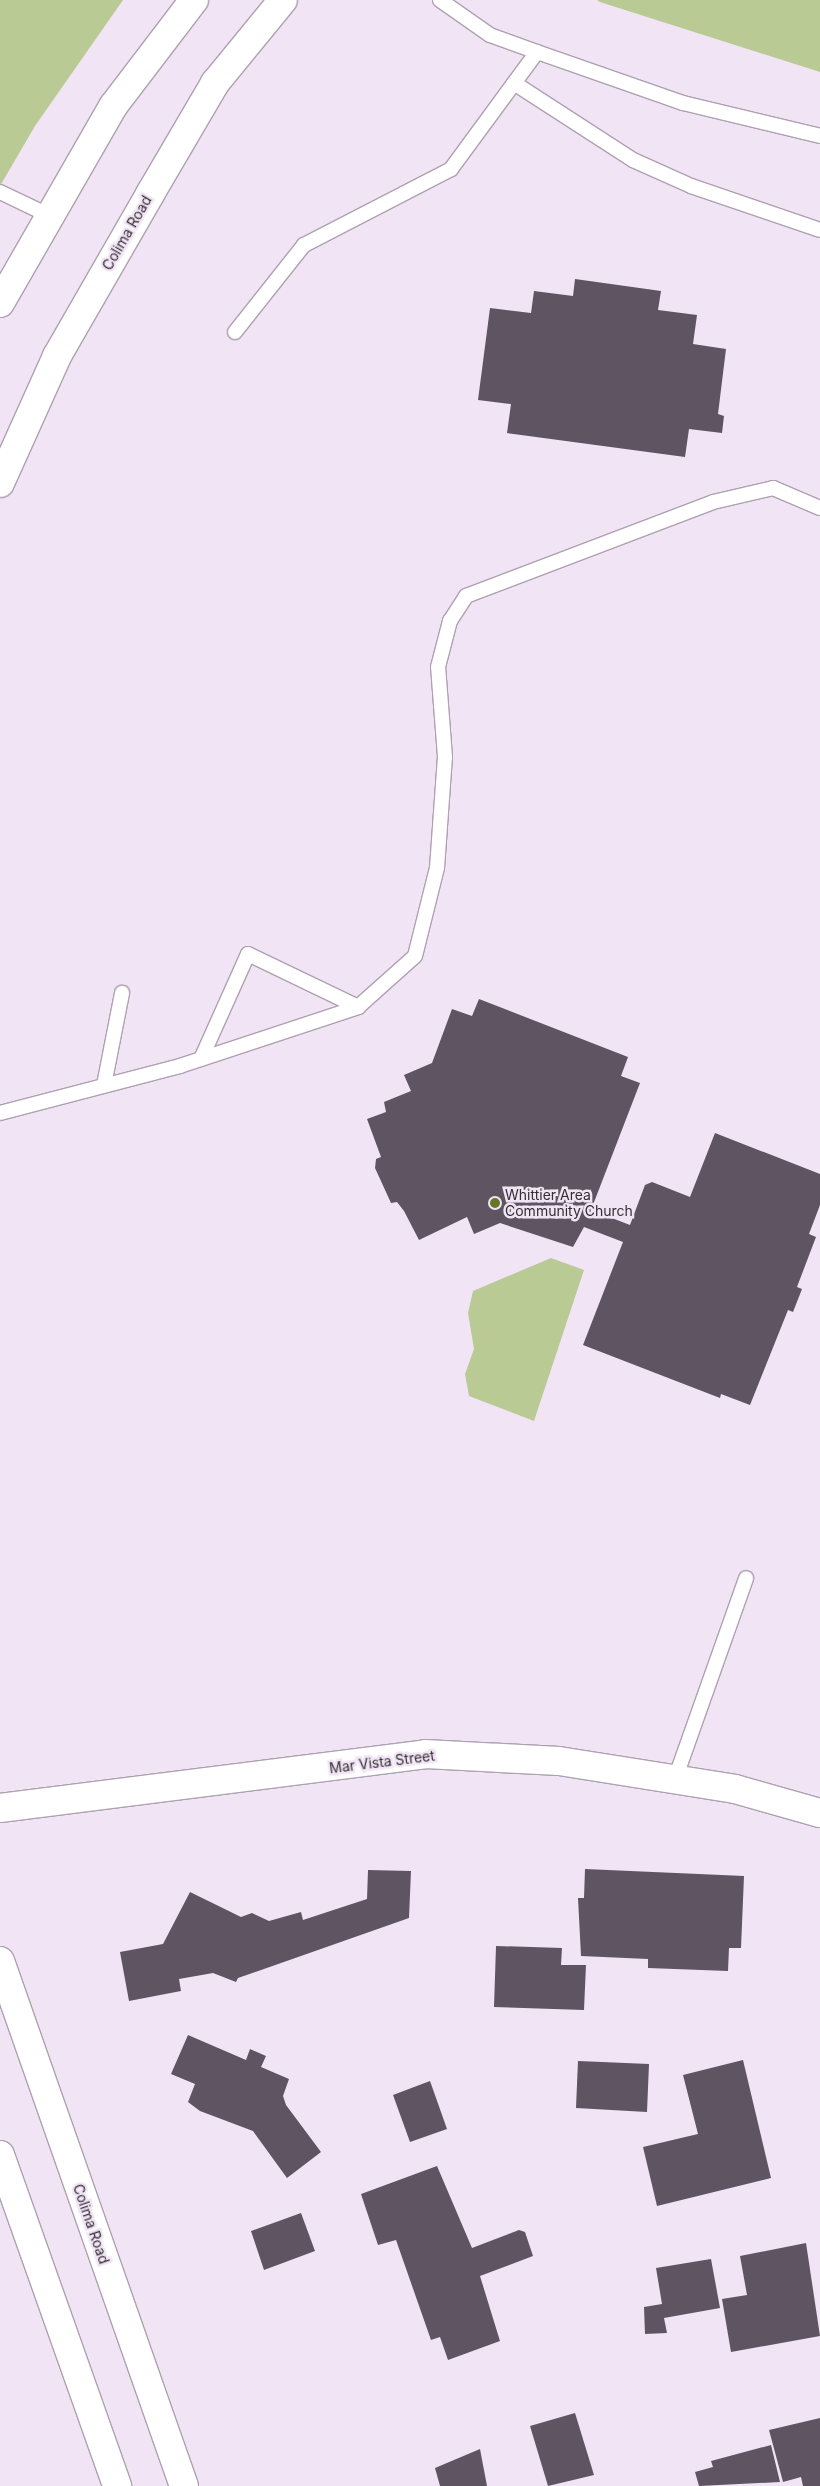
<!DOCTYPE html>
<style>
body{margin:0}
#map{position:relative;width:820px;height:2486px;overflow:hidden;background:#f1e4f4;font-family:Inter,sans-serif}
div>[style]{position:absolute}
.green>*{inset:0;background:#b9ca95}
.building>*{inset:0;background:#5f5461}
.roads{filter:drop-shadow(1px 0 #aea1b0) drop-shadow(-1px 0 #aea1b0) drop-shadow(0 1px #aea1b0) drop-shadow(0 -1px #aea1b0)}
.service>*{height:14px;margin:-7px;padding:0 7px;transform-origin:7px;border-radius:7px;background:#fff}
.tertiary>*{height:28px;margin:-14px;padding:0 14px;transform-origin:14px;border-radius:14px;background:#fff}
.primary>*{height:28px;margin:-14px;padding:0 14px;transform-origin:14px;border-radius:14px;background:#fff}
.dots>*{width:14px;height:14px;translate:-50% -50%;box-sizing:border-box;border:2px solid #f1e4f4;border-radius:50%}
span{translate:-50% -50%;white-space:nowrap;text-align:center;line-height:1.15;-webkit-text-stroke:5px #f1e4f4;paint-order:stroke}
.street-label{font-size:14px;color:#332e34}
.poi-label{font-size:14px;color:#332e34}
.left{translate:0 -50%;text-align:left}
</style>
<div id="map">
<div class="green">
<i style="clip-path:polygon(0 0,123px 0,35px 126px,0 186px)"></i>
<i style="clip-path:polygon(597px 0,820px 0,820px 72px,600px 2px)"></i>
<i style="clip-path:polygon(551px 1258px,584px 1270px,534px 1421px,469px 1396px,465px 1374px,474px 1349px,468px 1313px,473px 1291px)"></i>
</div>
<div class="building">
<i style="clip-path:polygon(575px 279px,661px 291px,658px 310px,697px 315px,693px 344px,726px 349px,718px 414px,724px 416px,722px 433px,689px 429px,685px 457px,507px 433px,511px 404px,478px 400px,490px 308px,531px 313px,534px 291px,573px 296px)"></i>
<i style="clip-path:polygon(479px 999px,628px 1057px,621px 1076px,640px 1083px,591px 1210px,630px 1225px,645px 1185px,652px 1182px,690px 1197px,715px 1133px,820px 1174px,820px 1205px,809px 1234px,816px 1237px,797px 1287px,802px 1289px,793px 1312px,788px 1310px,750px 1405px,721px 1394px,720px 1398px,583px 1345px,623px 1242px,584px 1227px,573px 1247px,500px 1223px,474px 1234px,467px 1217px,419px 1240px,404px 1211px,397px 1202px,391px 1203px,375px 1168px,376px 1159px,381px 1157px,367px 1119px,386px 1112px,384px 1102px,411px 1091px,404px 1075px,432px 1063px,452px 1009px,472px 1016px)"></i>
<i style="clip-path:polygon(585px 1869px,744px 1876px,741px 1948px,729px 1948px,728px 1971px,648px 1968px,648px 1959px,581px 1956px,578px 1898px,584px 1898px)"></i>
<i style="clip-path:polygon(368px 1870px,411px 1871px,409px 1918px,238px 1978px,236px 1982px,213px 1973px,179px 1979px,181px 1991px,129px 2001px,120px 1952px,163px 1944px,190px 1892px,241px 1917px,252px 1913px,269px 1921px,301px 1912px,303px 1920px,367px 1899px)"></i>
<i style="clip-path:polygon(496px 1946px,562px 1948px,561px 1965px,586px 1965px,584px 2010px,494px 2007px)"></i>
<i style="clip-path:polygon(188px 2035px,246px 2060px,250px 2049px,266px 2056px,261px 2067px,289px 2079px,283px 2096px,286px 2105px,321px 2152px,287px 2178px,253px 2131px,200px 2111px,188px 2102px,195px 2084px,171px 2074px)"></i>
<i style="clip-path:polygon(743px 2060px,771px 2178px,657px 2206px,643px 2147px,698px 2134px,683px 2075px)"></i>
<i style="clip-path:polygon(578px 2061px,649px 2064px,647px 2112px,576px 2108px)"></i>
<i style="clip-path:polygon(430px 2081px,447px 2129px,410px 2142px,393px 2095px)"></i>
<i style="clip-path:polygon(437px 2166px,472px 2248px,519px 2230px,525px 2232px,533px 2256px,480px 2276px,500px 2341px,448px 2360px,440px 2337px,431px 2340px,396px 2240px,378px 2245px,361px 2194px)"></i>
<i style="clip-path:polygon(301px 2213px,315px 2251px,264px 2270px,251px 2231px)"></i>
<i style="clip-path:polygon(806px 2243px,820px 2336px,731px 2352px,722px 2299px,747px 2295px,740px 2256px)"></i>
<i style="clip-path:polygon(711px 2259px,720px 2308px,664px 2318px,667px 2333px,645px 2334px,644px 2307px,662px 2304px,656px 2268px)"></i>
<i style="clip-path:polygon(575px 2413px,594px 2475px,548px 2486px,530px 2426px)"></i>
<i style="clip-path:polygon(820px 2418px,820px 2486px,803px 2486px,801px 2477px,783px 2482px,769px 2430px)"></i>
<i style="clip-path:polygon(771px 2445px,780px 2482px,699px 2486px,695px 2472px,713px 2467px,711px 2461px)"></i>
<i style="clip-path:polygon(480px 2449px,487px 2486px,440px 2486px,435px 2468px)"></i>
</div>
<div class="roads">
<div class="service">
<i style="left:440px;top:0;width:61px;rotate:35deg"></i>
<i style="left:490px;top:35px;width:50px;rotate:19.9deg"></i>
<i style="left:537px;top:52px;width:155px;rotate:19.3deg"></i>
<i style="left:683px;top:103px;width:141px;rotate:13.5deg"></i>
<i style="left:514px;top:83px;width:142px;rotate:32.9deg"></i>
<i style="left:633px;top:160px;width:64px;rotate:24.1deg"></i>
<i style="left:691px;top:186px;width:136px;rotate:18.8deg"></i>
<i style="left:0;top:192px;width:53px;rotate:25.6deg"></i>
<i style="left:235px;top:332px;width:111px;rotate:-51.6deg"></i>
<i style="left:304px;top:245px;width:165px;rotate:-27.3deg"></i>
<i style="left:451px;top:169px;width:145px;rotate:-53.7deg"></i>
<i style="left:201px;top:1059px;width:115px;rotate:-65.9deg"></i>
<i style="left:248px;top:954px;width:122px;rotate:25.7deg"></i>
<i style="left:104px;top:1085px;width:94px;rotate:-78.9deg"></i>
<i style="left:0;top:1113px;width:186px;rotate:-14.6deg"></i>
<i style="left:180px;top:1066px;width:188px;rotate:-18.3deg"></i>
<i style="left:358px;top:1007px;width:76px;rotate:-41.8deg"></i>
<i style="left:415px;top:956px;width:91px;rotate:-76deg"></i>
<i style="left:437px;top:868px;width:111px;rotate:-85.9deg"></i>
<i style="left:445px;top:757px;width:90px;rotate:-94.4deg"></i>
<i style="left:438px;top:667px;width:48px;rotate:-75.4deg"></i>
<i style="left:450px;top:621px;width:30px;rotate:-57deg"></i>
<i style="left:466px;top:596px;width:264px;rotate:-20.8deg"></i>
<i style="left:713px;top:502px;width:62px;rotate:-13.1deg"></i>
<i style="left:773px;top:488px;width:51px;rotate:23.1deg"></i>
<i style="left:675px;top:1779px;width:213px;rotate:-70.5deg"></i>
</div>
<div class="tertiary">
<i style="left:0;top:1808px;width:428px;rotate:-7.2deg"></i>
<i style="left:425px;top:1754px;width:134px;rotate:3deg"></i>
<i style="left:559px;top:1761px;width:178px;rotate:9deg"></i>
<i style="left:735px;top:1789px;width:88px;rotate:15.8deg"></i>
</div>
<div class="primary">
<i style="left:0;top:303px;width:228px;rotate:-60.1deg"></i>
<i style="left:114px;top:105px;width:132px;rotate:-52.7deg"></i>
<i style="left:0;top:483px;width:139px;rotate:-65.8deg"></i>
<i style="left:57px;top:356px;width:187px;rotate:-60.1deg"></i>
<i style="left:150px;top:194px;width:129px;rotate:-59.6deg"></i>
<i style="left:215px;top:83px;width:107px;rotate:-50.7deg"></i>
<i style="left:0;top:1961px;width:556px;rotate:70.69deg"></i>
<i style="left:0;top:2155px;width:351px;rotate:70.5deg"></i>
</div>
</div>
<div class="dots">
<i style="left:495px;top:1203px;background:#647828"></i>
</div>
<div class="street-label">
<span style="left:127px;top:233px;rotate:-60deg">Colima Road</span>
<span style="left:382px;top:1762px;rotate:-7deg">Mar Vista Street</span>
<span style="left:91px;top:2224px;rotate:71deg">Colima Road</span>
</div>
<div class="poi-label">
<span class="left" style="left:505px;top:1203px">Whittier Area<br>Community Church</span>
</div>
</div>
